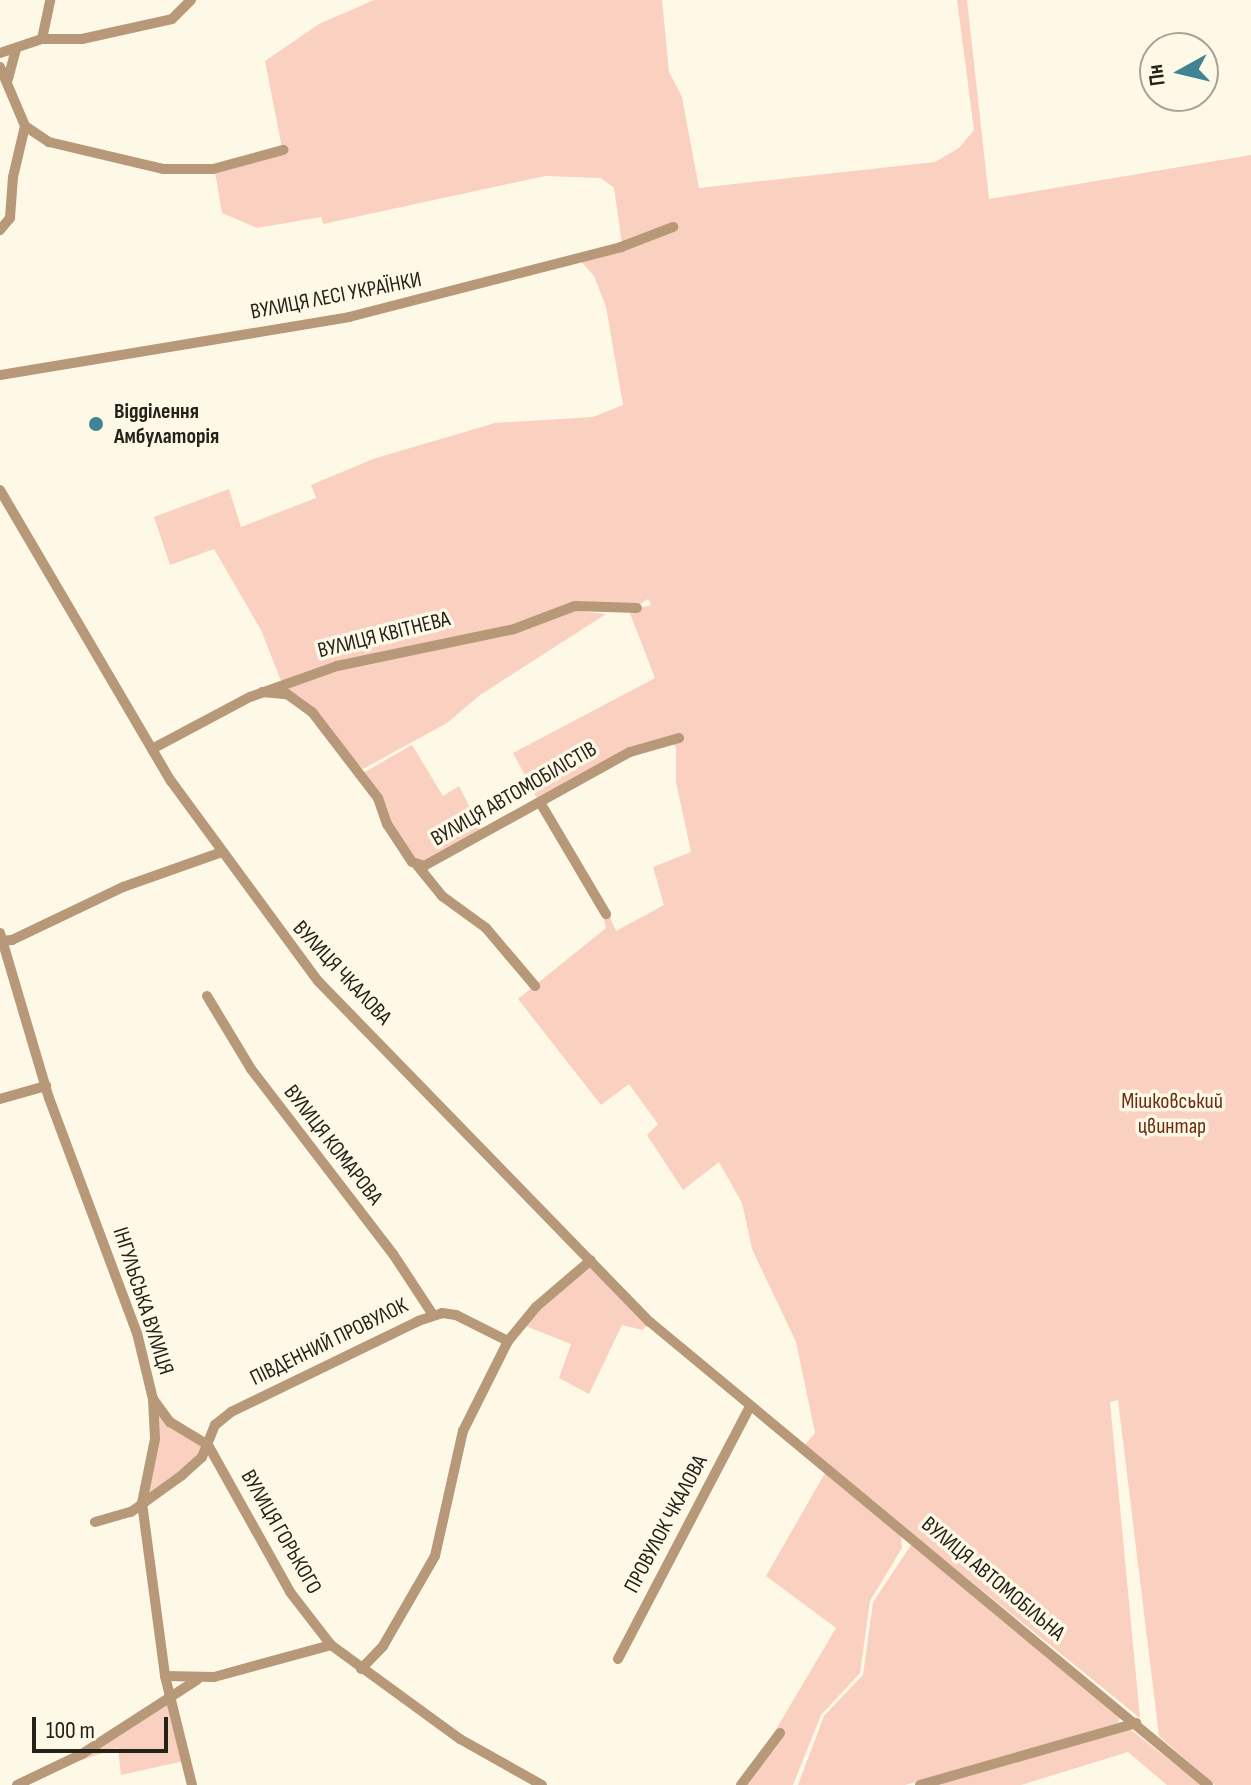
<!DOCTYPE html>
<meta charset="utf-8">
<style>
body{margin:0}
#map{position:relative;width:1251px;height:1785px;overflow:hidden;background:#fef9e7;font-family:"Sofia Sans Condensed",sans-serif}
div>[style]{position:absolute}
.green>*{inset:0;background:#fad0c0}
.minor>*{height:10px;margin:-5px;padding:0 5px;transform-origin:5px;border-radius:5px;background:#b79878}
.dots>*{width:22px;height:22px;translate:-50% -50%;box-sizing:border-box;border:4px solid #fef9e7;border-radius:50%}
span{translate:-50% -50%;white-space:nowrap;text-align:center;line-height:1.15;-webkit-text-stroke:7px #fef9e7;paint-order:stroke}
.street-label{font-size:22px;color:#25221a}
.poi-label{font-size:22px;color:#25221a;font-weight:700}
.left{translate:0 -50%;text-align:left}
.park-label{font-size:22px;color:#6b2c0f}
.north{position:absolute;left:1139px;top:32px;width:80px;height:80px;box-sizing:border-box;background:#fef9e7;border:2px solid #a7a395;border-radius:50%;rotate:262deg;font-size:22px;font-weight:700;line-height:32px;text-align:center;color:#25221a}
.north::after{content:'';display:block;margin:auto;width:28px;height:36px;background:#408394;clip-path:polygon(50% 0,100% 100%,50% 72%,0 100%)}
.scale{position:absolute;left:32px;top:1717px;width:136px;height:36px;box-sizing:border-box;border:4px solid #25221a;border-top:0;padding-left:10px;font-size:24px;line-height:28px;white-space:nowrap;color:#25221a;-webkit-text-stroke:6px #fef9e7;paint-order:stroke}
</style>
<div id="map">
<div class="green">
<i style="clip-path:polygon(374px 0,662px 0,669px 72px,682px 97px,699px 188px,935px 162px,959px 148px,974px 130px,957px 0,967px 0,989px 199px,1251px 155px,1251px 1785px,1215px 1785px,1159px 1736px,1118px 1400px,1110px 1402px,1140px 1718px,804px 1446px,815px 1433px,796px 1342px,752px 1249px,742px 1203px,719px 1162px,683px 1190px,647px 1135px,658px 1124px,629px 1084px,601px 1105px,518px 999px,606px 928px,603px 915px,608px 913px,616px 931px,664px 905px,653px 867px,691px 852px,676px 782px,676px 747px,668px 739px,539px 802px,513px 753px,655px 678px,629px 611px,651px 605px,648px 599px,637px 606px,593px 604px,281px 681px,261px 630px,214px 549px,170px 565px,154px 517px,229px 489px,241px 527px,316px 498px,311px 485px,373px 459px,495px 423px,593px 417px,623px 405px,606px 307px,594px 276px,577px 257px,622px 244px,614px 188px,601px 178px,545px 176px,323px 224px,321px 217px,257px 228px,222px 213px,215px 172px,282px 148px,265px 61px,319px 24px)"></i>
<i style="clip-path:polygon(562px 609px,606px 614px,480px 695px,447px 723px,363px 769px,282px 687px,338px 668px,499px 634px)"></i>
<i style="clip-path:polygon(412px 745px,443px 796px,459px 786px,483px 833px,432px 863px,413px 860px,363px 773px)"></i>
<i style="clip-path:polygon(590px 1267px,647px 1325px,643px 1330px,622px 1325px,589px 1394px,559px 1378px,571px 1344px,523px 1325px)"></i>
<i style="clip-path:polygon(155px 1412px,202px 1446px,200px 1456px,148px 1495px)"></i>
<i style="clip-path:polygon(825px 1473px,901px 1535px,902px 1548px,870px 1601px,860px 1673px,821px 1715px,793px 1785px,743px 1785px,836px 1628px,766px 1576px)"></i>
<i style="clip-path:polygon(911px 1545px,1120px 1717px,1118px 1723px,905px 1785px,798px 1785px,824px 1716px,863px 1675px,873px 1602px)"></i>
<i style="clip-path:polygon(167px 1703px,184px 1761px,121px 1775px,118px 1748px,52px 1770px)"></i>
<i style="clip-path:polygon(1130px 1729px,1201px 1785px,1167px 1785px,1128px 1752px,1021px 1785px,934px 1785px)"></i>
</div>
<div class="minor">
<i style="left:42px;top:39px;width:40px;rotate:-78deg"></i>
<i style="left:0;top:53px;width:44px;rotate:-18.4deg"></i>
<i style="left:42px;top:39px;width:40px"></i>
<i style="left:82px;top:39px;width:92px;rotate:-12.5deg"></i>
<i style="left:172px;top:19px;width:27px;rotate:-45deg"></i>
<i style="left:0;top:67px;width:64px;rotate:67deg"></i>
<i style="left:25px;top:126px;width:52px;rotate:103.2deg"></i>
<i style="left:13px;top:177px;width:41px;rotate:94.2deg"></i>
<i style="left:10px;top:218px;width:16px;rotate:130deg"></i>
<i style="left:8px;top:79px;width:31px;rotate:-75deg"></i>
<i style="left:25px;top:126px;width:29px;rotate:34deg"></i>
<i style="left:49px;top:142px;width:117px;rotate:13.3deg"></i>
<i style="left:163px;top:169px;width:50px"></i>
<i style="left:213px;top:169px;width:73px;rotate:-15.2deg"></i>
<i style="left:0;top:375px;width:354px;rotate:-9.4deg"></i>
<i style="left:349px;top:317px;width:281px;rotate:-14.4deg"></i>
<i style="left:621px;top:247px;width:56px;rotate:-21deg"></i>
<i style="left:0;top:490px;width:338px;rotate:59.6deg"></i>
<i style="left:171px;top:781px;width:248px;rotate:53.7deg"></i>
<i style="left:318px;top:981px;width:476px;rotate:45.8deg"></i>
<i style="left:650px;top:1322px;width:725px;rotate:39.68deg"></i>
<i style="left:262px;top:692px;width:25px;rotate:5deg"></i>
<i style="left:287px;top:694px;width:31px;rotate:36deg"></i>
<i style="left:312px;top:712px;width:108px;rotate:52.5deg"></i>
<i style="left:378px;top:798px;width:28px;rotate:71deg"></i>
<i style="left:387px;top:824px;width:45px;rotate:56.7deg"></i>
<i style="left:412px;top:862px;width:13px;rotate:18deg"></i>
<i style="left:424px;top:866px;width:235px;rotate:-29deg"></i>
<i style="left:630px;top:752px;width:51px;rotate:-15.9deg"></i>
<i style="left:152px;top:749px;width:111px;rotate:-28deg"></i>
<i style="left:250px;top:697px;width:92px;rotate:-19.6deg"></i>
<i style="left:337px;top:666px;width:181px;rotate:-11.8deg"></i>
<i style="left:514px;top:629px;width:65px;rotate:-20.7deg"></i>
<i style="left:575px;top:606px;width:62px;rotate:1.8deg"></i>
<i style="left:541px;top:804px;width:128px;rotate:59.4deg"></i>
<i style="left:417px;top:865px;width:40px;rotate:51deg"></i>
<i style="left:442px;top:896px;width:54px;rotate:36deg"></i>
<i style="left:486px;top:928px;width:76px;rotate:49.8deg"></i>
<i style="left:0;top:933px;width:172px;rotate:73.5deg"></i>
<i style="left:49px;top:1098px;width:251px;rotate:69.5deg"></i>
<i style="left:137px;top:1333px;width:68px;rotate:76.4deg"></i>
<i style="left:153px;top:1399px;width:40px;rotate:87.1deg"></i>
<i style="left:155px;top:1439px;width:65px;rotate:101.5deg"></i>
<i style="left:142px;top:1503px;width:175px;rotate:82.4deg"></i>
<i style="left:165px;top:1676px;width:112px;rotate:76.1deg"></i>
<i style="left:0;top:941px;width:12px;rotate:-5deg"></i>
<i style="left:12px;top:940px;width:123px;rotate:-25.5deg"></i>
<i style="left:123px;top:887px;width:105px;rotate:-19.5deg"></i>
<i style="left:207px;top:996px;width:85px;rotate:58.9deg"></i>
<i style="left:251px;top:1069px;width:233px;rotate:52.5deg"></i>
<i style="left:393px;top:1254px;width:73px;rotate:56.7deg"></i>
<i style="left:0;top:1099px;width:48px;rotate:-15.8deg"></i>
<i style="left:153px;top:1399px;width:29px;rotate:54deg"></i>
<i style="left:170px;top:1422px;width:44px;rotate:31.2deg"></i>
<i style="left:208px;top:1445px;width:168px;rotate:60.8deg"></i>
<i style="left:290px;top:1592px;width:67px;rotate:52.3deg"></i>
<i style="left:331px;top:1645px;width:160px;rotate:36.1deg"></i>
<i style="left:460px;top:1739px;width:94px;rotate:29.3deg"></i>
<i style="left:95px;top:1522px;width:37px;rotate:-16deg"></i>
<i style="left:131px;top:1512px;width:62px;rotate:-35.8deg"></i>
<i style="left:181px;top:1476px;width:28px;rotate:-42deg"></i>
<i style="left:202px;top:1457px;width:35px;rotate:-68deg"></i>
<i style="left:215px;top:1425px;width:21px;rotate:-39deg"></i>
<i style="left:231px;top:1412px;width:208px;rotate:-25.9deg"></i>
<i style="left:418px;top:1321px;width:25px;rotate:-18deg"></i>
<i style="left:442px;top:1313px;width:14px;rotate:8deg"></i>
<i style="left:456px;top:1315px;width:58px;rotate:26.6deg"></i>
<i style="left:618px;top:1659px;width:285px;rotate:-62.4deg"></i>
<i style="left:361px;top:1669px;width:32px;rotate:-46deg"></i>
<i style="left:383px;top:1646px;width:104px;rotate:-60deg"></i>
<i style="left:435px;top:1556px;width:128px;rotate:-77.4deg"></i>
<i style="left:463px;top:1431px;width:101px;rotate:-63.4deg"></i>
<i style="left:508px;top:1341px;width:44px;rotate:-50.5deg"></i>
<i style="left:536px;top:1307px;width:72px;rotate:-40.5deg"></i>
<i style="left:165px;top:1676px;width:49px;rotate:1.2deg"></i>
<i style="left:214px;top:1677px;width:121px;rotate:-15.3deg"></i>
<i style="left:17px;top:1785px;width:72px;rotate:-25.5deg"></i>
<i style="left:82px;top:1754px;width:137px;rotate:-32.8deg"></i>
<i style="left:741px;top:1785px;width:65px;rotate:-53.1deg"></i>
<i style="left:920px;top:1785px;width:225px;rotate:-16deg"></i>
</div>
<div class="dots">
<i style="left:96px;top:424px;background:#408394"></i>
</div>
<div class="street-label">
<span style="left:336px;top:296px;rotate:-11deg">ВУЛИЦЯ ЛЕСІ УКРАЇНКИ</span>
<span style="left:384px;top:635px;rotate:-14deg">ВУЛИЦЯ КВІТНЕВА</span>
<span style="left:514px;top:794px;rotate:-30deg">ВУЛИЦЯ АВТОМОБІЛІСТІВ</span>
<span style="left:342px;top:973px;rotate:47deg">ВУЛИЦЯ ЧКАЛОВА</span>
<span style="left:333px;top:1145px;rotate:52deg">ВУЛИЦЯ КОМАРОВА</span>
<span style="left:143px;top:1301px;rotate:72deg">ІНГУЛЬСЬКА ВУЛИЦЯ</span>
<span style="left:329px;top:1342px;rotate:-26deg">ПІВДЕННИЙ ПРОВУЛОК</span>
<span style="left:666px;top:1524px;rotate:-62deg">ПРОВУЛОК ЧКАЛОВА</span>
<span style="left:281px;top:1532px;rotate:60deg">ВУЛИЦЯ ГОРЬКОГО</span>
<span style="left:993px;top:1579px;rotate:40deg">ВУЛИЦЯ АВТОМОБІЛЬНА</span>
</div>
<div class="poi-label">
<span class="left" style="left:114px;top:424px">Відділення<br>Амбулаторія</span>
</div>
<div class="park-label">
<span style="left:1172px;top:1114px">Мішковський<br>цвинтар</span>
</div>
<div class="north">Пн</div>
<div class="scale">100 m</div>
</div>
